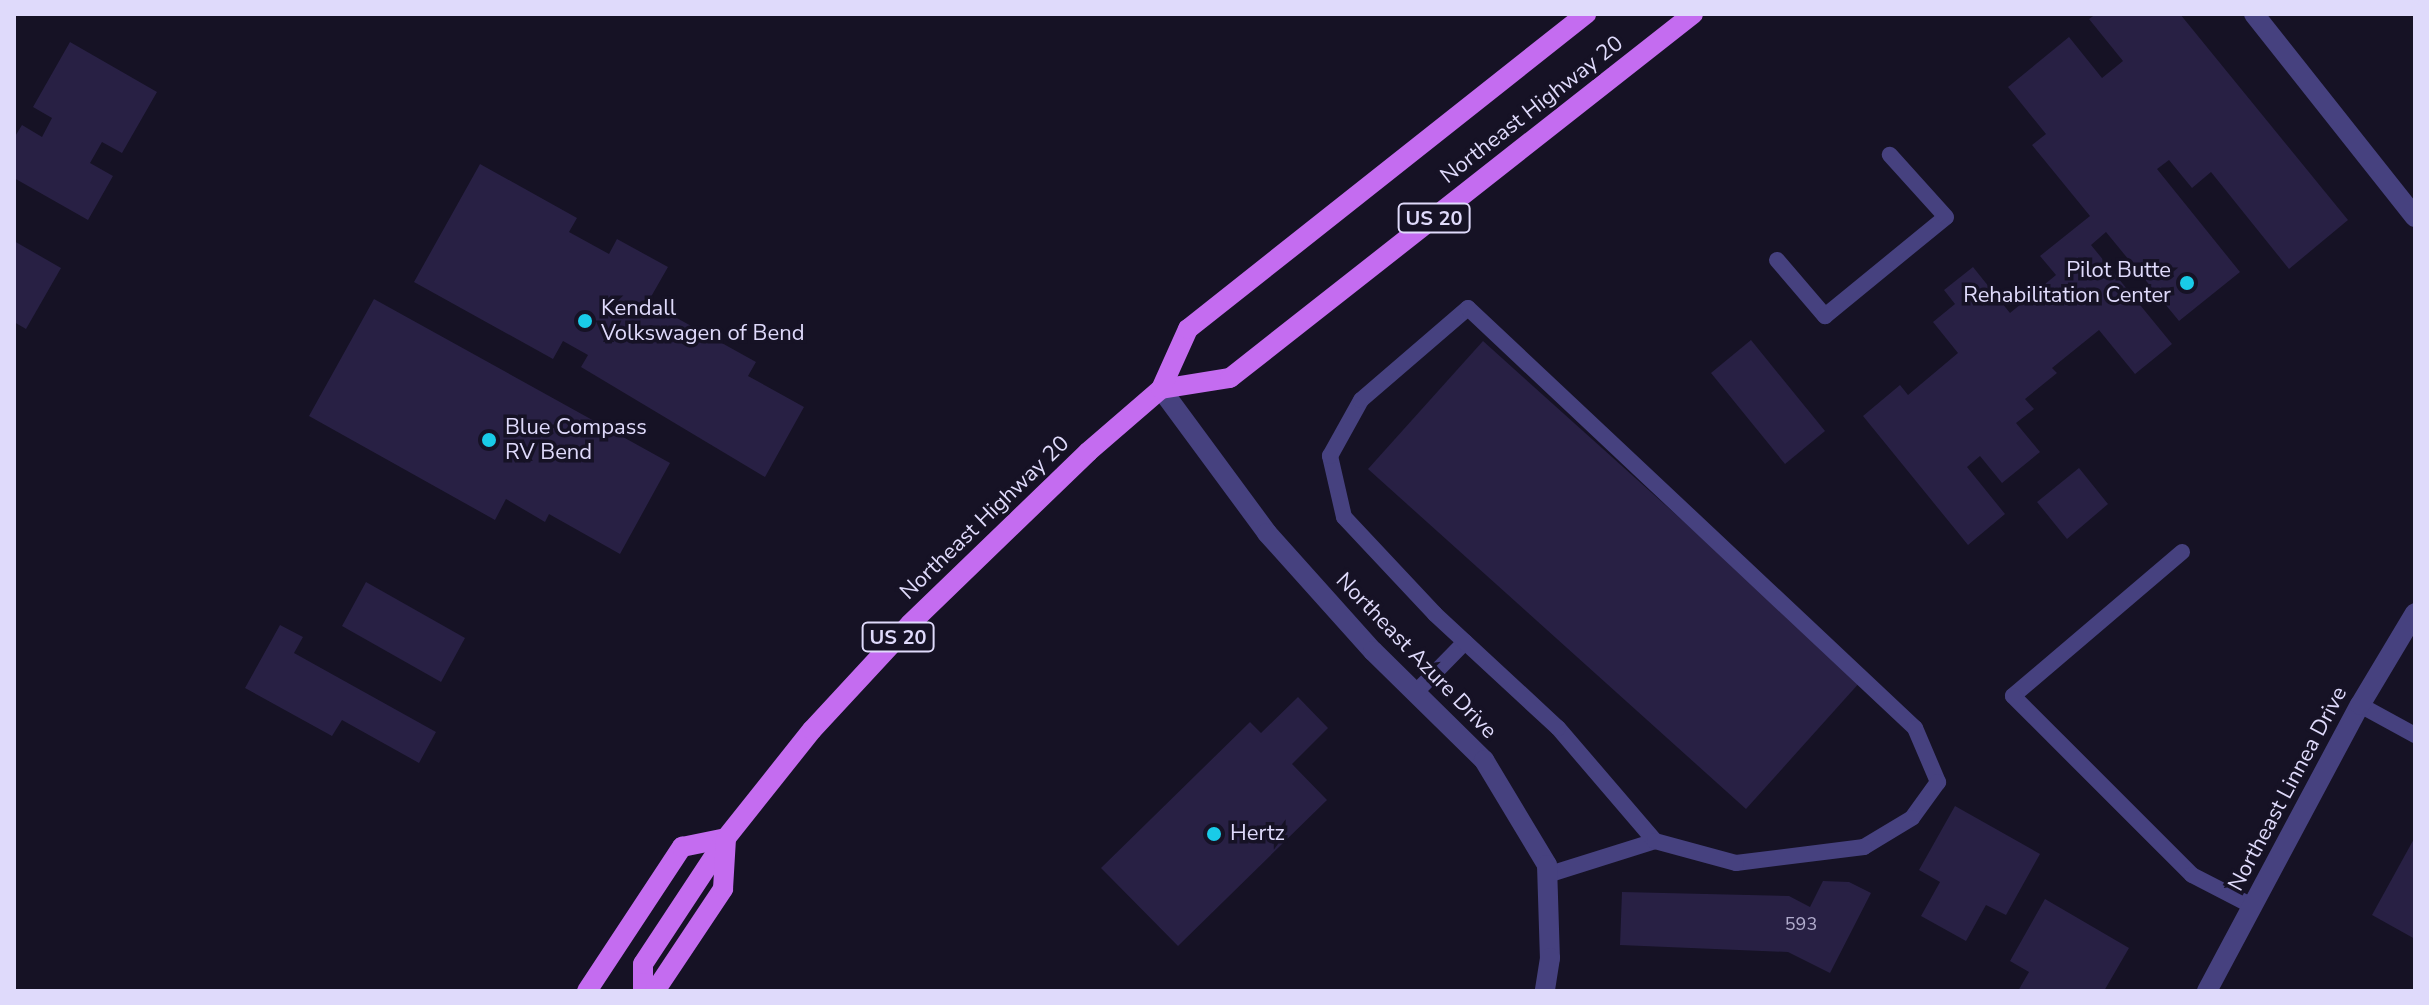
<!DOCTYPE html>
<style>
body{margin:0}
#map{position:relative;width:2429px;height:1005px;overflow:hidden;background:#161225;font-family:"Nunito Sans",sans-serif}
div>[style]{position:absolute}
.building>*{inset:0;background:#282044}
.lane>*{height:16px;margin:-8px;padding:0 8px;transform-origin:8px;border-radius:8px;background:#46417f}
.street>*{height:20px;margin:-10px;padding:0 10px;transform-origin:10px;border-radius:10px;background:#46417f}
.primary>*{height:20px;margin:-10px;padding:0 10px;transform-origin:10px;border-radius:10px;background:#c46cf0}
.dots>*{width:22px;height:22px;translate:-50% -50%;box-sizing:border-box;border:4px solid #161225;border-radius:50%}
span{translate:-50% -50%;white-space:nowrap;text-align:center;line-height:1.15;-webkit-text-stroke:7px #161225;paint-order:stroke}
.number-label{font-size:18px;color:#b1accd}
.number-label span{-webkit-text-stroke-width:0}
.shield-label span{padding:2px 6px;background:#161225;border:2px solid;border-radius:6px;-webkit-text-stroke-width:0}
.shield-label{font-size:20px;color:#dfdafb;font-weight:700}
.street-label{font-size:22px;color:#dfdafb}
.poi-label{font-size:22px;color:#dfdafb}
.right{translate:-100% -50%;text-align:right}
.left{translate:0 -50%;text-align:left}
.frame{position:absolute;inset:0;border:16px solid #dfdafb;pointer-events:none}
</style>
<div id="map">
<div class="building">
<i style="clip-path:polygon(2096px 14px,2180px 14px,2348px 220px,2289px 269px,2211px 172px,2192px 188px,2169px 160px,2157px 169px,2240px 272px,2179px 321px,2106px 232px,2091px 245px,2172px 344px,2135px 374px,2099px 330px,2052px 368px,2057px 373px,2025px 399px,2034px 409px,2016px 423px,2040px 452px,2002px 483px,1980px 456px,1967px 467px,2005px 514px,1968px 545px,1863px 416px,1900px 385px,1908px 395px,1958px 353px,1933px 322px,1955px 304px,1944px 290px,1973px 267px,2010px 313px,2056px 275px,2040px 256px,2090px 216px,2032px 145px,2046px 134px,2008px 87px,2069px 37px,2102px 78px,2123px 61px,2089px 19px)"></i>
<i style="clip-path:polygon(70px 42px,157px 92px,122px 153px,102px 142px,90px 163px,113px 176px,88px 220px,14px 178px,14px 138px,22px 125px,42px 137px,52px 118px,33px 107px)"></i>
<i style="clip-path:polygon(480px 164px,577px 218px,569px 232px,609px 254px,617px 239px,668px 267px,648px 302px,756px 362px,748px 376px,804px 407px,765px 477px,581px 367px,588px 355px,563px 341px,553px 359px,414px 282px)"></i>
<i style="clip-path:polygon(14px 241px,61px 268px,26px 329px,14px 322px)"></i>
<i style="clip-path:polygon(374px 299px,670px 463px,620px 554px,549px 514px,545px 522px,506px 499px,495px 520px,309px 416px)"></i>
<i style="clip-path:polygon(1751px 340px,1825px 431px,1785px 464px,1711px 373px)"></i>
<i style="clip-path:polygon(1483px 341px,1861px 681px,1746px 809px,1368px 469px)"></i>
<i style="clip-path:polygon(2079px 468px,2108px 504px,2067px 539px,2037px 502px)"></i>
<i style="clip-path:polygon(366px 582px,465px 638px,441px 682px,342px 626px)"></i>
<i style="clip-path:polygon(280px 625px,303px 637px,294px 653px,436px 732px,419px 763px,342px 720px,332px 736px,245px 688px)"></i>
<i style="clip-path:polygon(1298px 697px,1328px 728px,1292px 764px,1327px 800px,1178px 946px,1101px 868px,1250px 722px,1261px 733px)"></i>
<i style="clip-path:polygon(1955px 806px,2040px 854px,2006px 915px,1986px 905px,1966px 941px,1921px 916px,1940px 882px,1919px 870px)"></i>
<i style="clip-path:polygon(2415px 837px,2415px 939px,2372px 915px)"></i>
<i style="clip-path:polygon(1823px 881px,1849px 882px,1871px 893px,1830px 973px,1788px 952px,1620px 945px,1622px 892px,1789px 896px,1810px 907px)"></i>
<i style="clip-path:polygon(2045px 899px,2129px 948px,2104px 991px,2018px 991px,2029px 972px,2010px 961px)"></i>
</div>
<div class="lane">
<i style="left:1777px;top:260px;width:74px;rotate:49.4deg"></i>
<i style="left:1825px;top:316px;width:156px;rotate:-39.3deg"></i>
<i style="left:1946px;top:217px;width:84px;rotate:-132.1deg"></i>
<i style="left:2182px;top:552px;width:222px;rotate:139.6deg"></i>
<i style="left:2013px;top:696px;width:253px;rotate:45deg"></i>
<i style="left:2192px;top:875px;width:68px;rotate:27.3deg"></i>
<i style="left:1416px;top:692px;width:70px;rotate:-45.6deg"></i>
<i style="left:2360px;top:705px;width:63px;rotate:28.6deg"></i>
<i style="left:1547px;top:875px;width:113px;rotate:-17.5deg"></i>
<i style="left:1655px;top:841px;width:149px;rotate:-130.6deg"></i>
<i style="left:1558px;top:728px;width:168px;rotate:-137.2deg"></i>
<i style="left:1435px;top:614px;width:133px;rotate:-133.2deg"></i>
<i style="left:1344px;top:517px;width:63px;rotate:-102.9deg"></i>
<i style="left:1330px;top:456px;width:64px;rotate:-61deg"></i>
<i style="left:1361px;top:400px;width:141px;rotate:-40.7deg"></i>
<i style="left:1468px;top:308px;width:613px;rotate:43.22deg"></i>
<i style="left:1915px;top:728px;width:59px;rotate:66.9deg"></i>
<i style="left:1938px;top:782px;width:44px;rotate:125.8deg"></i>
<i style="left:1912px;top:818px;width:56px;rotate:148.9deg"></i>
<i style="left:1864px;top:847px;width:129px;rotate:172.9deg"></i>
<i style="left:1736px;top:863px;width:84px;rotate:-164.8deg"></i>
</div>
<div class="street">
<i style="left:2254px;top:14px;width:259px;rotate:51.6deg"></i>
<i style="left:1161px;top:389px;width:179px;rotate:53.6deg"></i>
<i style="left:1267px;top:533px;width:159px;rotate:48.1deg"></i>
<i style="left:1373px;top:651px;width:156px;rotate:44.5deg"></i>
<i style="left:1484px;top:760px;width:122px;rotate:59deg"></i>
<i style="left:1547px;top:865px;width:93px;rotate:88.2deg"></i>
<i style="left:1550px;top:958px;width:33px;rotate:99deg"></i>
<i style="left:2207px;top:991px;width:324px;rotate:-61.9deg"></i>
<i style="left:2360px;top:705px;width:107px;rotate:-59.1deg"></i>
</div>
<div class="primary">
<i style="left:1161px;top:389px;width:70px;rotate:-9.1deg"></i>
<i style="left:1230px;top:378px;width:589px;rotate:-38.17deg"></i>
<i style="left:587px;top:991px;width:173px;rotate:-56.6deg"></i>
<i style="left:682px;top:847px;width:45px;rotate:-11.6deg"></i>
<i style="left:643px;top:991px;width:27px;rotate:-90deg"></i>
<i style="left:643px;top:964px;width:151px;rotate:-56.6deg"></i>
<i style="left:726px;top:838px;width:138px;rotate:-51.5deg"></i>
<i style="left:812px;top:730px;width:144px;rotate:-47.2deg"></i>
<i style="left:910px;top:624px;width:248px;rotate:-44deg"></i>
<i style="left:1088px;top:452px;width:96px;rotate:-40.8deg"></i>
<i style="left:1161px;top:389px;width:66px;rotate:-65.8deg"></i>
<i style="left:1188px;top:329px;width:508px;rotate:-38.36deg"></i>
<i style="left:655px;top:991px;width:123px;rotate:-56.3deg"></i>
<i style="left:723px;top:889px;width:51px;rotate:-86.6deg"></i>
</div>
<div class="dots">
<i style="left:2187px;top:283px;background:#19cbe8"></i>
<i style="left:585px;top:321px;background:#19cbe8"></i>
<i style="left:489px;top:440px;background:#19cbe8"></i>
<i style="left:1214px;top:834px;background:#19cbe8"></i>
</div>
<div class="number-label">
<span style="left:1801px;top:924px">593</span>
</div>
<div class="shield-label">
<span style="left:1434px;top:218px">US 20</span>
<span style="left:898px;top:637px">US 20</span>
</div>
<div class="street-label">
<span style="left:1532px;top:110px;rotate:-38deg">Northeast Highway 20</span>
<span style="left:985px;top:518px;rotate:-44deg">Northeast Highway 20</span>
<span style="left:1416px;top:656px;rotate:46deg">Northeast Azure Drive</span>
<span style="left:2288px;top:789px;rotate:-62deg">Northeast Linnea Drive</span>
</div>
<div class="poi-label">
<span class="right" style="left:2171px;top:283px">Pilot Butte<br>Rehabilitation Center</span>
<span class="left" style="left:601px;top:321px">Kendall<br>Volkswagen of Bend</span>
<span class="left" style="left:505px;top:440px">Blue Compass<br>RV Bend</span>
<span class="left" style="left:1230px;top:834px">Hertz</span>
</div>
<div class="frame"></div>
</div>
